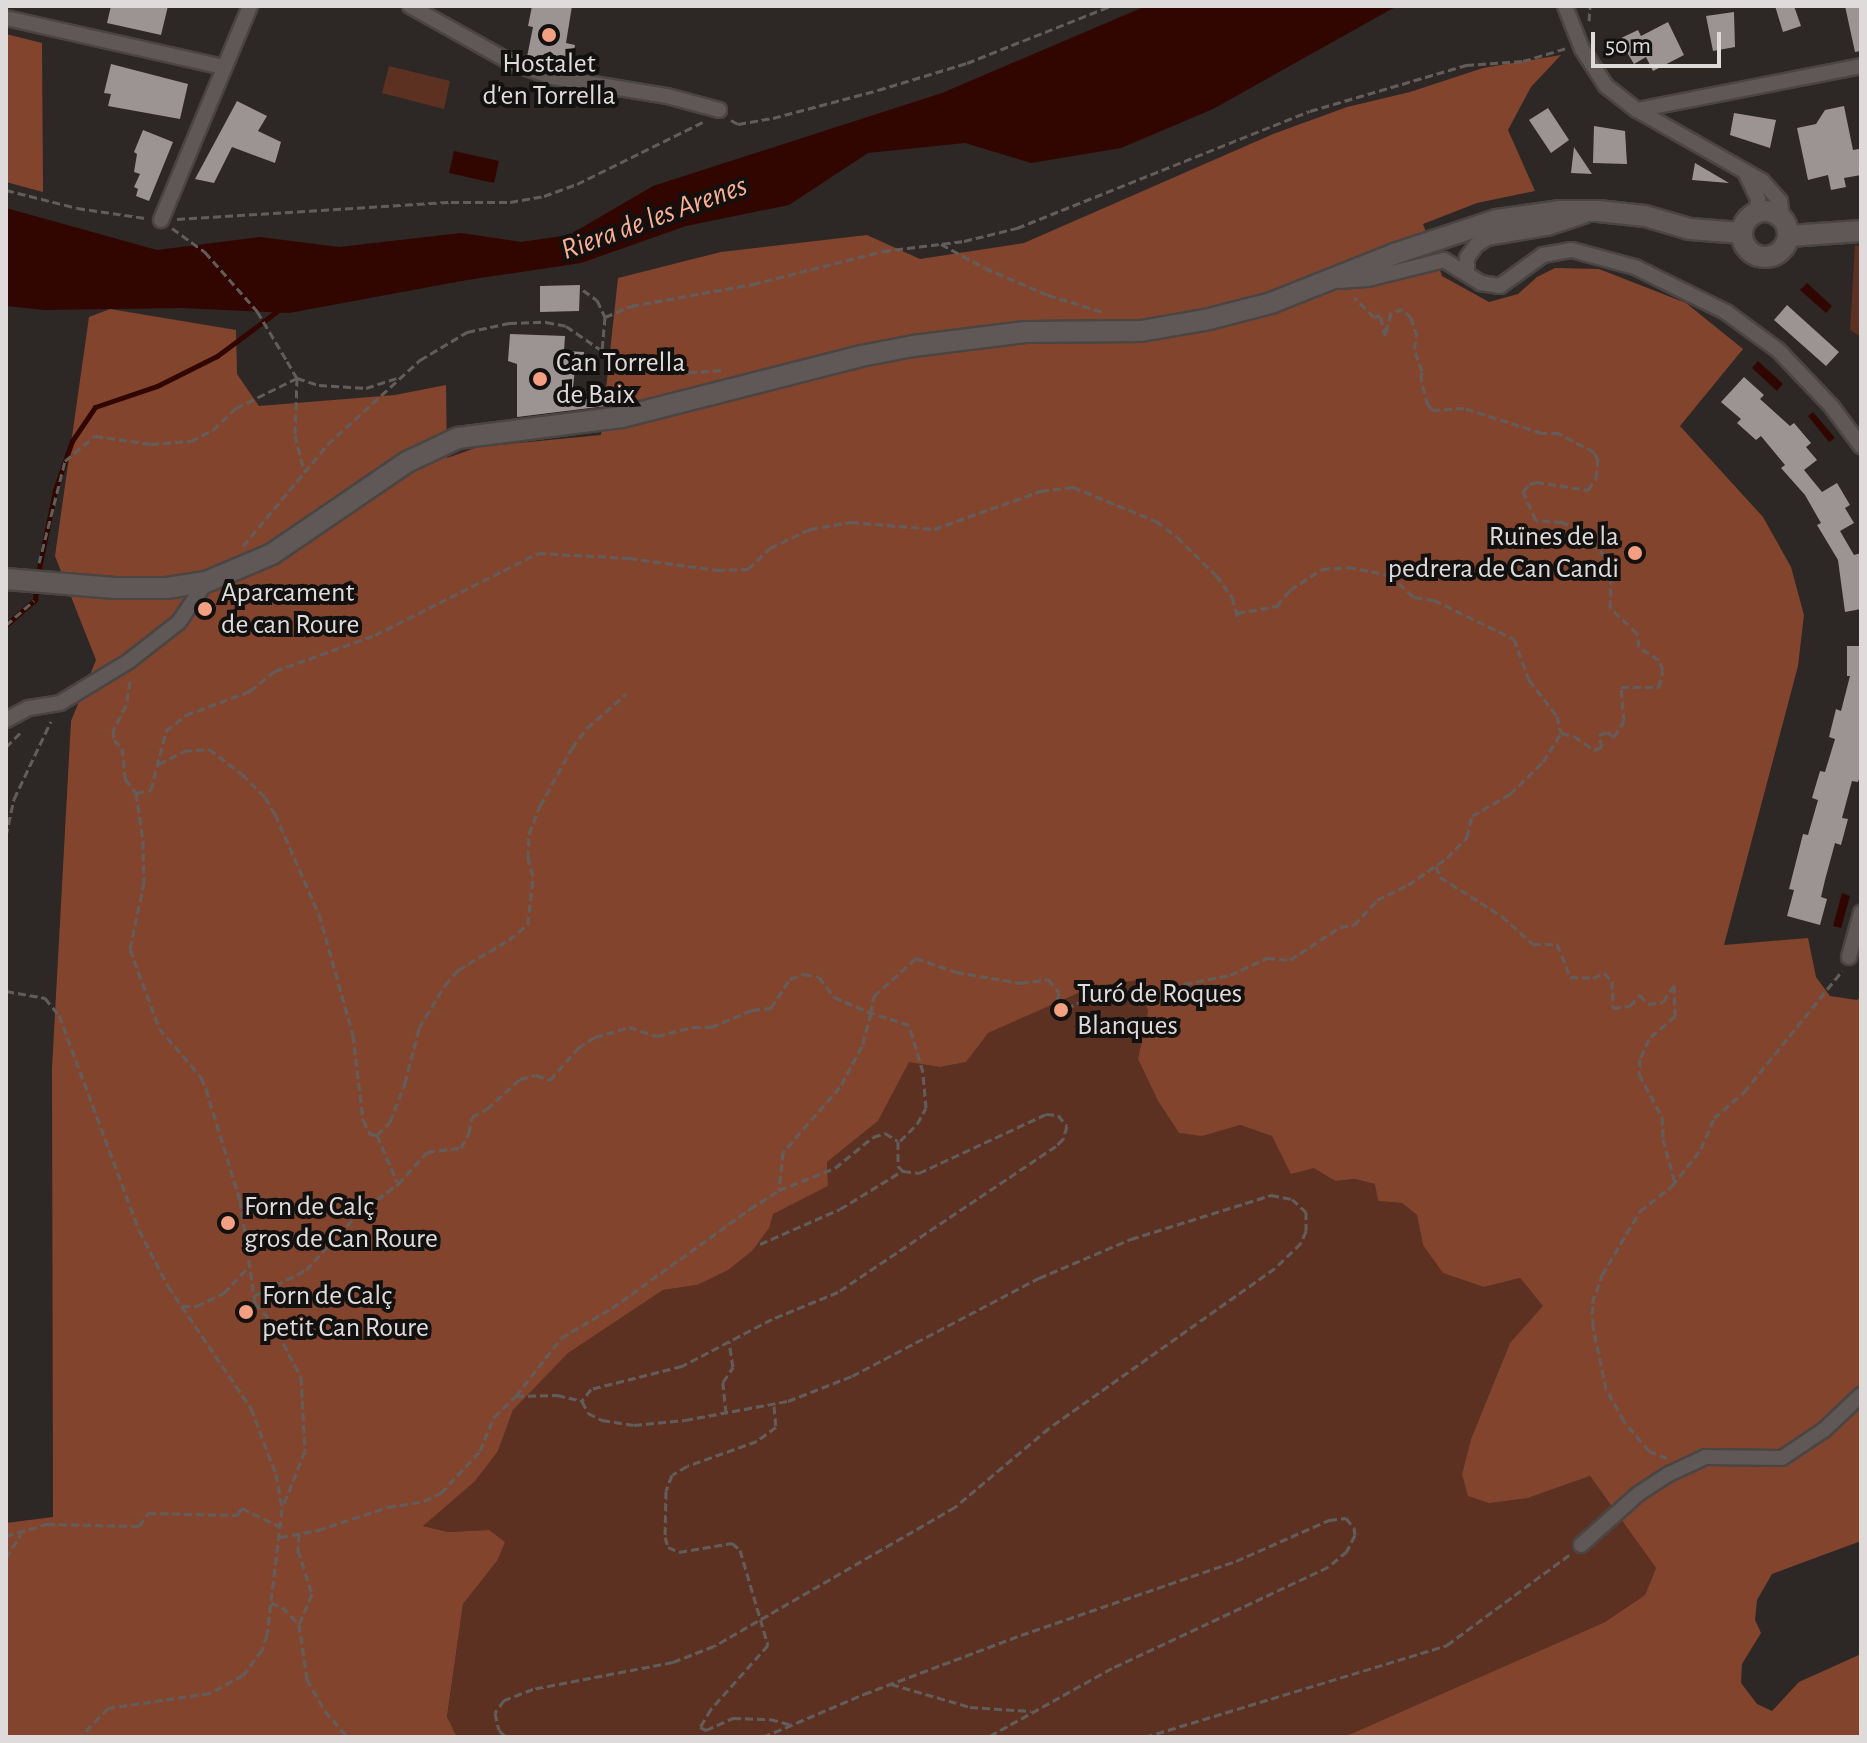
<!DOCTYPE html>
<meta charset="utf-8">
<style>
body{margin:0}
#map{position:relative;width:1867px;height:1743px;overflow:hidden;background:#2d2725;font-family:"Alegreya Sans",sans-serif}
div>[style]{position:absolute}
.green>*{inset:0;background:#5d3121}
.forest>*{inset:0;background:#83442d}
.water>*{inset:0;background:#320600}
.stream>*{height:5px;margin:-2.5px;padding:0 2.5px;transform-origin:2.5px;border-radius:2.5px;background:#320600}
.building>*{inset:0;background:#9c9492}
.path>*{height:3px;margin-top:-1.5px;transform-origin:0;background:repeating-linear-gradient(90deg,#625d5b 0 8px,transparent 0 12px)}
.roads{filter:drop-shadow(2px 0 #4a4543) drop-shadow(-2px 0 #4a4543) drop-shadow(0 2px #4a4543) drop-shadow(0 -2px #4a4543)}
.street>*{height:14px;margin:-7px;padding:0 7px;transform-origin:7px;border-radius:7px;background:#5f5856}
.secondary>*{height:20px;margin:-10px;padding:0 10px;transform-origin:10px;border-radius:10px;background:#5f5856}
.secondary>.ring{margin:-10px;padding:0;box-sizing:content-box;background:none;border:20px solid #5f5856;border-radius:50%}
.dots>*{width:22px;height:22px;translate:-50% -50%;box-sizing:border-box;border:4px solid #131110;border-radius:50%}
span{translate:-50% -50%;white-space:nowrap;text-align:center;line-height:1.15;-webkit-text-stroke:8px #131110;paint-order:stroke}
.poi-label{font-size:28px;color:#dfdbda}
.left{translate:0 -50%;text-align:left}
.right{translate:-100% -50%;text-align:right}
.water-label{font-size:30px;color:#fdaf93;font-style:italic}
.frame{position:absolute;inset:0;border:8px solid #dfdbda;pointer-events:none}
.scale{position:absolute;left:1591px;top:32px;width:130px;height:36px;box-sizing:border-box;border:4px solid #dfdbda;border-top:0;padding-left:10px;font-size:24px;line-height:28px;white-space:nowrap;color:#dfdbda;-webkit-text-stroke:6px #131110;paint-order:stroke}
</style>
<div id="map">
<div class="green">
<i style="clip-path:polygon(389px 66px,450px 81px,444px 109px,382px 93px)"></i>
<i style="clip-path:polygon(1855px 245px,1861px 246px,1861px 337px,1850px 330px)"></i>
<i style="clip-path:polygon(1139px 980px,1148px 1011px,1138px 1059px,1158px 1101px,1179px 1133px,1202px 1135px,1240px 1125px,1272px 1136px,1335px 1181px,1355px 1179px,1376px 1184px,1378px 1201px,1402px 1203px,1417px 1215px,1423px 1245px,1484px 1287px,1520px 1278px,1544px 1306px,1510px 1343px,1471px 1439px,1462px 1474px,1528px 1498px,1590px 1476px,1656px 1568px,1645px 1595px,1605px 1622px,1344px 1737px,457px 1737px,447px 1718px,463px 1604px,497px 1561px,489px 1530px,448px 1532px,423px 1526px,498px 1451px,513px 1410px,567px 1353px,663px 1290px,697px 1285px,768px 1228px,772px 1214px,828px 1186px,827px 1162px,878px 1121px,909px 1061px,940px 1067px,965px 1062px,987px 1033px,1092px 987px)"></i>
</div>
<div class="forest">
<i style="clip-path:polygon(6px 34px,42px 43px,43px 192px,6px 182px)"></i>
<i style="clip-path:polygon(1561px 55px,1531px 87px,1508px 130px,1535px 191px,1477px 203px,1423px 224px,1442px 276px,1489px 302px,1518px 294px,1537px 277px,1555px 268px,1599px 269px,1686px 303px,1743px 349px,1680px 426px,1763px 517px,1791px 567px,1804px 615px,1798px 666px,1724px 945px,1808px 938px,1816px 977px,1830px 996px,1857px 1000px,1861px 997px,1861px 1541px,1772px 1574px,1757px 1600px,1755px 1620px,1761px 1633px,1742px 1664px,1741px 1683px,1757px 1704px,1772px 1711px,1799px 1682px,1861px 1654px,1861px 1737px,1344px 1737px,1605px 1622px,1645px 1595px,1656px 1568px,1590px 1476px,1528px 1498px,1489px 1503px,1468px 1496px,1462px 1474px,1471px 1439px,1510px 1343px,1543px 1306px,1520px 1278px,1484px 1287px,1443px 1273px,1423px 1245px,1417px 1215px,1402px 1203px,1378px 1201px,1375px 1184px,1355px 1179px,1335px 1181px,1314px 1168px,1291px 1174px,1272px 1136px,1240px 1125px,1202px 1136px,1179px 1133px,1158px 1101px,1138px 1059px,1148px 1011px,1139px 980px,1092px 987px,988px 1033px,966px 1062px,940px 1067px,909px 1062px,878px 1121px,827px 1162px,828px 1186px,773px 1214px,769px 1228px,752px 1251px,728px 1270px,697px 1285px,663px 1290px,568px 1353px,513px 1410px,498px 1451px,475px 1481px,423px 1526px,448px 1532px,489px 1530px,505px 1542px,497px 1561px,463px 1604px,447px 1717px,457px 1737px,6px 1737px,6px 1523px,53px 1517px,52px 1068px,71px 721px,96px 660px,55px 556px,89px 317px,110px 309px,236px 330px,237px 374px,259px 406px,395px 395px,446px 385px,447px 458px,478px 447px,601px 435px,618px 278px,721px 252px,867px 235px,920px 259px,1024px 243px,1273px 134px,1347px 107px,1410px 92px,1483px 68px)"></i>
</div>
<div class="water">
<i style="clip-path:polygon(1146px 6px,1397px 6px,1213px 109px,1121px 148px,1031px 163px,965px 143px,868px 153px,789px 205px,686px 226px,581px 263px,467px 280px,289px 313px,182px 308px,44px 310px,6px 306px,6px 208px,157px 250px,260px 237px,339px 247px,461px 233px,521px 242px,569px 235px,653px 186px,942px 93px)"></i>
<i style="clip-path:polygon(454px 151px,499px 161px,494px 183px,449px 173px)"></i>
<i style="clip-path:polygon(1807px 283px,1832px 306px,1826px 313px,1800px 290px)"></i>
<i style="clip-path:polygon(1758px 361px,1783px 384px,1777px 391px,1752px 368px)"></i>
<i style="clip-path:polygon(1813px 412px,1835px 438px,1829px 442px,1808px 416px)"></i>
<i style="clip-path:polygon(1842px 893px,1850px 896px,1841px 928px,1833px 926px)"></i>
</div>
<div class="stream">
<i style="left:37px;top:578px;width:90px;rotate:-78.4deg"></i>
<i style="left:55px;top:490px;width:52px;rotate:-70.9deg"></i>
<i style="left:72px;top:441px;width:41px;rotate:-55.9deg"></i>
<i style="left:95px;top:407px;width:65px;rotate:-18.7deg"></i>
<i style="left:157px;top:386px;width:67px;rotate:-26.6deg"></i>
<i style="left:217px;top:356px;width:79px;rotate:-36.7deg"></i>
<i style="left:6px;top:625px;width:38px;rotate:-41deg"></i>
<i style="left:35px;top:600px;width:12px;rotate:-85deg"></i>
</div>
<div class="building">
<i style="clip-path:polygon(111px 6px,168px 6px,161px 35px,107px 23px)"></i>
<i style="clip-path:polygon(532px 6px,572px 6px,566px 43px,575px 45px,571px 65px,527px 57px,533px 27px,528px 26px)"></i>
<i style="clip-path:polygon(1775px 6px,1794px 6px,1801px 26px,1783px 32px)"></i>
<i style="clip-path:polygon(1845px 6px,1861px 6px,1861px 51px,1855px 52px)"></i>
<i style="clip-path:polygon(1734px 12px,1735px 47px,1713px 51px,1706px 16px)"></i>
<i style="clip-path:polygon(1668px 22px,1684px 55px,1653px 71px,1646px 57px,1634px 64px,1619px 39px,1638px 30px,1641px 36px)"></i>
<i style="clip-path:polygon(111px 64px,188px 84px,180px 119px,108px 106px,111px 94px,104px 93px)"></i>
<i style="clip-path:polygon(237px 101px,267px 116px,258px 131px,281px 142px,275px 163px,232px 147px,214px 183px,195px 179px)"></i>
<i style="clip-path:polygon(1844px 106px,1853px 150px,1859px 149px,1861px 175px,1844px 178px,1846px 187px,1831px 190px,1828px 175px,1808px 180px,1797px 128px,1816px 124px,1825px 110px)"></i>
<i style="clip-path:polygon(1548px 108px,1569px 140px,1551px 153px,1529px 120px)"></i>
<i style="clip-path:polygon(1734px 113px,1776px 120px,1770px 148px,1730px 135px)"></i>
<i style="clip-path:polygon(1594px 126px,1625px 131px,1627px 164px,1593px 163px)"></i>
<i style="clip-path:polygon(143px 130px,173px 142px,149px 201px,136px 196px,138px 189px,134px 187px,140px 174px,134px 172px,137px 154px,134px 152px)"></i>
<i style="clip-path:polygon(1574px 147px,1592px 174px,1571px 173px)"></i>
<i style="clip-path:polygon(1695px 163px,1729px 183px,1692px 180px)"></i>
<i style="clip-path:polygon(580px 285px,579px 311px,540px 312px,540px 286px)"></i>
<i style="clip-path:polygon(1787px 305px,1839px 352px,1826px 366px,1774px 320px)"></i>
<i style="clip-path:polygon(510px 334px,565px 336px,564px 351px,584px 352px,583px 368px,575px 368px,572px 398px,614px 401px,614px 405px,517px 417px,517px 364px,508px 361px)"></i>
<i style="clip-path:polygon(1744px 377px,1764px 395px,1760px 399px,1790px 426px,1794px 423px,1811px 443px,1806px 447px,1817px 460px,1804px 470px,1822px 492px,1837px 483px,1850px 505px,1845px 508px,1854px 523px,1840px 531px,1854px 555px,1861px 553px,1861px 609px,1845px 612px,1838px 560px,1817px 525px,1821px 523px,1805px 495px,1781px 468px,1785px 465px,1761px 436px,1756px 440px,1737px 423px,1741px 419px,1721px 402px)"></i>
<i style="clip-path:polygon(1847px 646px,1861px 646px,1861px 773px,1858px 782px,1852px 781px,1842px 818px,1848px 819px,1841px 845px,1835px 843px,1825px 880px,1821px 897px,1827px 899px,1820px 925px,1787px 916px,1794px 890px,1789px 889px,1803px 834px,1808px 835px,1818px 800px,1812px 798px,1820px 771px,1825px 772px,1835px 739px,1829px 737px,1836px 709px,1841px 711px,1850px 676px,1847px 676px)"></i>
</div>
<div class="path">
<i style="left:1589px;top:21px;width:15px;rotate:-86deg"></i>
<i style="left:731px;top:120px;width:8px;rotate:30deg"></i>
<i style="left:738px;top:124px;width:36px;rotate:-10deg"></i>
<i style="left:773px;top:118px;width:109px;rotate:-14.9deg"></i>
<i style="left:878px;top:90px;width:93px;rotate:-16.9deg"></i>
<i style="left:967px;top:63px;width:154px;rotate:-21.7deg"></i>
<i style="left:6px;top:190px;width:73px;rotate:14.2deg"></i>
<i style="left:77px;top:208px;width:69px;rotate:8.4deg"></i>
<i style="left:177px;top:219px;width:275px;rotate:-3.6deg"></i>
<i style="left:451px;top:202px;width:59px"></i>
<i style="left:510px;top:202px;width:35px;rotate:-10deg"></i>
<i style="left:544px;top:196px;width:35px;rotate:-20deg"></i>
<i style="left:577px;top:184px;width:140px;rotate:-26.2deg"></i>
<i style="left:172px;top:228px;width:41px;rotate:36deg"></i>
<i style="left:205px;top:252px;width:79px;rotate:48.6deg"></i>
<i style="left:257px;top:311px;width:58px;rotate:59deg"></i>
<i style="left:287px;top:361px;width:20px;rotate:60deg"></i>
<i style="left:297px;top:378px;width:57px;rotate:92deg"></i>
<i style="left:295px;top:435px;width:37px;rotate:76deg"></i>
<i style="left:941px;top:244px;width:50px;rotate:28.6deg"></i>
<i style="left:985px;top:268px;width:69px;rotate:23.2deg"></i>
<i style="left:1048px;top:295px;width:58px;rotate:17.2deg"></i>
<i style="left:583px;top:290px;width:17px;rotate:36deg"></i>
<i style="left:597px;top:300px;width:19px;rotate:65deg"></i>
<i style="left:605px;top:317px;width:36px;rotate:95deg"></i>
<i style="left:605px;top:317px;width:28px;rotate:-23deg"></i>
<i style="left:631px;top:306px;width:124px;rotate:-10.2deg"></i>
<i style="left:753px;top:284px;width:134px;rotate:-14.2deg"></i>
<i style="left:883px;top:251px;width:82px;rotate:-7deg"></i>
<i style="left:964px;top:241px;width:55px;rotate:-13.8deg"></i>
<i style="left:1017px;top:228px;width:315px;rotate:-21.8deg"></i>
<i style="left:1310px;top:111px;width:163px;rotate:-16.4deg"></i>
<i style="left:1466px;top:65px;width:57px;rotate:-4deg"></i>
<i style="left:1523px;top:61px;width:46px;rotate:-16.5deg"></i>
<i style="left:243px;top:546px;width:133px;rotate:-50.2deg"></i>
<i style="left:328px;top:444px;width:125px;rotate:-42.4deg"></i>
<i style="left:420px;top:360px;width:55px;rotate:-30.8deg"></i>
<i style="left:467px;top:332px;width:43px;rotate:-12.1deg"></i>
<i style="left:509px;top:323px;width:37px;rotate:-2deg"></i>
<i style="left:546px;top:322px;width:20px;rotate:11deg"></i>
<i style="left:566px;top:326px;width:73px;rotate:34.3deg"></i>
<i style="left:626px;top:367px;width:51px;rotate:6.7deg"></i>
<i style="left:677px;top:373px;width:47px;rotate:-3.7deg"></i>
<i style="left:39px;top:563px;width:105px;rotate:-75.7deg"></i>
<i style="left:65px;top:461px;width:39px;rotate:-40deg"></i>
<i style="left:95px;top:436px;width:57px;rotate:8.1deg"></i>
<i style="left:151px;top:444px;width:40px;rotate:-4.3deg"></i>
<i style="left:191px;top:441px;width:25px;rotate:-27deg"></i>
<i style="left:213px;top:430px;width:32px;rotate:-44deg"></i>
<i style="left:236px;top:408px;width:68px;rotate:-26.2deg"></i>
<i style="left:297px;top:378px;width:23px;rotate:18deg"></i>
<i style="left:319px;top:385px;width:47px;rotate:3.7deg"></i>
<i style="left:366px;top:388px;width:32px;rotate:-18deg"></i>
<i style="left:1237px;top:613px;width:41px;rotate:-9.9deg"></i>
<i style="left:1277px;top:606px;width:21px;rotate:-51deg"></i>
<i style="left:1290px;top:590px;width:38px;rotate:-33deg"></i>
<i style="left:1322px;top:569px;width:26px;rotate:-4deg"></i>
<i style="left:1348px;top:567px;width:43px;rotate:10.8deg"></i>
<i style="left:1390px;top:575px;width:33px;rotate:43deg"></i>
<i style="left:1414px;top:597px;width:20px;rotate:9deg"></i>
<i style="left:1434px;top:600px;width:89px;rotate:26deg"></i>
<i style="left:1514px;top:639px;width:44px;rotate:69.9deg"></i>
<i style="left:1529px;top:680px;width:46px;rotate:52.1deg"></i>
<i style="left:1557px;top:716px;width:17px;rotate:77deg"></i>
<i style="left:6px;top:625px;width:37px;rotate:-41deg"></i>
<i style="left:130px;top:681px;width:24px;rotate:99deg"></i>
<i style="left:126px;top:705px;width:28px;rotate:117deg"></i>
<i style="left:113px;top:730px;width:10px;rotate:84deg"></i>
<i style="left:114px;top:740px;width:11px;rotate:45deg"></i>
<i style="left:122px;top:748px;width:31px;rotate:84deg"></i>
<i style="left:125px;top:779px;width:18px;rotate:52deg"></i>
<i style="left:136px;top:793px;width:49px;rotate:81.7deg"></i>
<i style="left:143px;top:841px;width:41px;rotate:88.6deg"></i>
<i style="left:144px;top:882px;width:68px;rotate:101.8deg"></i>
<i style="left:130px;top:949px;width:84px;rotate:69.8deg"></i>
<i style="left:159px;top:1028px;width:65px;rotate:49.4deg"></i>
<i style="left:201px;top:1077px;width:13px;rotate:67deg"></i>
<i style="left:206px;top:1089px;width:116px;rotate:73deg"></i>
<i style="left:240px;top:1200px;width:104px;rotate:81.7deg"></i>
<i style="left:255px;top:1303px;width:25px;rotate:48deg"></i>
<i style="left:272px;top:1322px;width:62px;rotate:62.2deg"></i>
<i style="left:301px;top:1377px;width:74px;rotate:86.9deg"></i>
<i style="left:305px;top:1451px;width:59px;rotate:111.8deg"></i>
<i style="left:6px;top:747px;width:24px;rotate:-45deg"></i>
<i style="left:159px;top:764px;width:28px;rotate:-27deg"></i>
<i style="left:184px;top:751px;width:25px;rotate:-5deg"></i>
<i style="left:209px;top:749px;width:41px;rotate:37.1deg"></i>
<i style="left:242px;top:774px;width:33px;rotate:45deg"></i>
<i style="left:265px;top:797px;width:20px;rotate:60deg"></i>
<i style="left:275px;top:814px;width:109px;rotate:66.3deg"></i>
<i style="left:319px;top:914px;width:126px;rotate:74.3deg"></i>
<i style="left:353px;top:1035px;width:86px;rotate:83.3deg"></i>
<i style="left:363px;top:1120px;width:16px;rotate:63deg"></i>
<i style="left:370px;top:1134px;width:7px;rotate:8deg"></i>
<i style="left:377px;top:1135px;width:18px;rotate:-45deg"></i>
<i style="left:390px;top:1122px;width:42px;rotate:-69deg"></i>
<i style="left:405px;top:1083px;width:57px;rotate:-75.7deg"></i>
<i style="left:419px;top:1028px;width:50px;rotate:-58.8deg"></i>
<i style="left:445px;top:985px;width:20px;rotate:-49deg"></i>
<i style="left:458px;top:970px;width:59px;rotate:-30.5deg"></i>
<i style="left:509px;top:940px;width:25px;rotate:-40deg"></i>
<i style="left:528px;top:924px;width:48px;rotate:-84.1deg"></i>
<i style="left:533px;top:876px;width:19px;rotate:-106deg"></i>
<i style="left:528px;top:858px;width:24px;rotate:-88deg"></i>
<i style="left:529px;top:834px;width:30px;rotate:-69deg"></i>
<i style="left:540px;top:806px;width:66px;rotate:-61.1deg"></i>
<i style="left:572px;top:748px;width:25px;rotate:-53deg"></i>
<i style="left:587px;top:728px;width:52px;rotate:-41.1deg"></i>
<i style="left:136px;top:793px;width:15px;rotate:-11deg"></i>
<i style="left:151px;top:790px;width:61px;rotate:-75.7deg"></i>
<i style="left:166px;top:731px;width:26px;rotate:-39deg"></i>
<i style="left:186px;top:715px;width:68px;rotate:-20.6deg"></i>
<i style="left:250px;top:691px;width:32px;rotate:-39deg"></i>
<i style="left:275px;top:671px;width:106px;rotate:-19.8deg"></i>
<i style="left:375px;top:635px;width:182px;rotate:-26.7deg"></i>
<i style="left:538px;top:553px;width:91px;rotate:3.1deg"></i>
<i style="left:629px;top:558px;width:89px;rotate:7.8deg"></i>
<i style="left:717px;top:570px;width:31px;rotate:-2deg"></i>
<i style="left:748px;top:569px;width:30px;rotate:-44deg"></i>
<i style="left:770px;top:548px;width:44px;rotate:-25.4deg"></i>
<i style="left:810px;top:529px;width:42px;rotate:-9.7deg"></i>
<i style="left:851px;top:522px;width:83px;rotate:4.8deg"></i>
<i style="left:934px;top:529px;width:114px;rotate:-19.6deg"></i>
<i style="left:1041px;top:491px;width:32px;rotate:-7deg"></i>
<i style="left:1073px;top:487px;width:90px;rotate:22.3deg"></i>
<i style="left:1156px;top:521px;width:26px;rotate:37deg"></i>
<i style="left:1177px;top:537px;width:54px;rotate:44.3deg"></i>
<i style="left:1216px;top:575px;width:27px;rotate:54deg"></i>
<i style="left:1232px;top:597px;width:25px;rotate:74deg"></i>
<i style="left:6px;top:836px;width:38px;rotate:-78deg"></i>
<i style="left:14px;top:799px;width:86px;rotate:-64.6deg"></i>
<i style="left:1436px;top:866px;width:12px;rotate:70deg"></i>
<i style="left:1440px;top:877px;width:73px;rotate:32.2deg"></i>
<i style="left:1502px;top:916px;width:42px;rotate:42.1deg"></i>
<i style="left:1533px;top:944px;width:24px"></i>
<i style="left:1557px;top:944px;width:35px;rotate:68deg"></i>
<i style="left:1570px;top:977px;width:23px;rotate:2deg"></i>
<i style="left:1593px;top:978px;width:12px;rotate:-24deg"></i>
<i style="left:1604px;top:973px;width:11px;rotate:45deg"></i>
<i style="left:1612px;top:981px;width:27px;rotate:88deg"></i>
<i style="left:1613px;top:1008px;width:17px;rotate:-7deg"></i>
<i style="left:1630px;top:1006px;width:15px;rotate:-48deg"></i>
<i style="left:1640px;top:995px;width:12px;rotate:48deg"></i>
<i style="left:1648px;top:1004px;width:15px;rotate:-8deg"></i>
<i style="left:1663px;top:1002px;width:20px;rotate:-57deg"></i>
<i style="left:1674px;top:985px;width:31px;rotate:88deg"></i>
<i style="left:1675px;top:1016px;width:35px;rotate:139deg"></i>
<i style="left:1649px;top:1039px;width:22px;rotate:114deg"></i>
<i style="left:1640px;top:1059px;width:15px;rotate:94deg"></i>
<i style="left:1639px;top:1074px;width:49px;rotate:61.9deg"></i>
<i style="left:1662px;top:1117px;width:22px;rotate:87deg"></i>
<i style="left:1663px;top:1139px;width:46px;rotate:74.7deg"></i>
<i style="left:6px;top:991px;width:40px;rotate:10deg"></i>
<i style="left:45px;top:998px;width:22px;rotate:51deg"></i>
<i style="left:59px;top:1015px;width:229px;rotate:69.6deg"></i>
<i style="left:139px;top:1230px;width:63px;rotate:62.6deg"></i>
<i style="left:168px;top:1286px;width:148px;rotate:55.8deg"></i>
<i style="left:251px;top:1408px;width:71px;rotate:69.3deg"></i>
<i style="left:276px;top:1474px;width:36px;rotate:80deg"></i>
<i style="left:282px;top:1509px;width:127px;rotate:96.8deg"></i>
<i style="left:267px;top:1635px;width:16px;rotate:108deg"></i>
<i style="left:262px;top:1650px;width:31px;rotate:127deg"></i>
<i style="left:243px;top:1675px;width:38px;rotate:151deg"></i>
<i style="left:210px;top:1693px;width:103px;rotate:171.6deg"></i>
<i style="left:108px;top:1708px;width:40px;rotate:134deg"></i>
<i style="left:377px;top:1135px;width:51px;rotate:66.9deg"></i>
<i style="left:900px;top:1141px;width:24px;rotate:-45deg"></i>
<i style="left:917px;top:1124px;width:18px;rotate:-61deg"></i>
<i style="left:926px;top:1108px;width:36px;rotate:-95deg"></i>
<i style="left:923px;top:1072px;width:49px;rotate:-106.6deg"></i>
<i style="left:909px;top:1025px;width:40px;rotate:-162deg"></i>
<i style="left:871px;top:1013px;width:17px;rotate:-80deg"></i>
<i style="left:874px;top:996px;width:57px;rotate:-42.1deg"></i>
<i style="left:916px;top:958px;width:42px;rotate:19.3deg"></i>
<i style="left:956px;top:972px;width:66px;rotate:9.6deg"></i>
<i style="left:1021px;top:983px;width:27px;rotate:-8deg"></i>
<i style="left:1048px;top:979px;width:17px;rotate:50deg"></i>
<i style="left:1059px;top:992px;width:21px;rotate:101deg"></i>
<i style="left:1055px;top:1013px;width:40px;rotate:-23.4deg"></i>
<i style="left:1092px;top:997px;width:46px;rotate:1.2deg"></i>
<i style="left:1138px;top:998px;width:13px;rotate:-32deg"></i>
<i style="left:1149px;top:991px;width:83px;rotate:-11.2deg"></i>
<i style="left:1230px;top:975px;width:41px;rotate:-24.7deg"></i>
<i style="left:1267px;top:958px;width:23px;rotate:5deg"></i>
<i style="left:1290px;top:960px;width:60px;rotate:-33.4deg"></i>
<i style="left:1340px;top:927px;width:14px;rotate:-8deg"></i>
<i style="left:1354px;top:925px;width:34px;rotate:-47deg"></i>
<i style="left:1377px;top:900px;width:34px;rotate:-26deg"></i>
<i style="left:1408px;top:885px;width:47px;rotate:-34.7deg"></i>
<i style="left:1447px;top:858px;width:29px;rotate:-46deg"></i>
<i style="left:1467px;top:837px;width:22px;rotate:-77deg"></i>
<i style="left:1472px;top:816px;width:44px;rotate:-30.1deg"></i>
<i style="left:1510px;top:794px;width:46px;rotate:-44.1deg"></i>
<i style="left:1543px;top:762px;width:34px;rotate:-58deg"></i>
<i style="left:1561px;top:733px;width:13px;rotate:13deg"></i>
<i style="left:1574px;top:736px;width:24px;rotate:35deg"></i>
<i style="left:1594px;top:750px;width:9px;rotate:-21deg"></i>
<i style="left:1602px;top:747px;width:12px;rotate:-104deg"></i>
<i style="left:1599px;top:735px;width:9px;rotate:-21deg"></i>
<i style="left:1607px;top:732px;width:9px;rotate:36deg"></i>
<i style="left:1614px;top:737px;width:19px;rotate:-58deg"></i>
<i style="left:1624px;top:721px;width:34px;rotate:-95deg"></i>
<i style="left:1621px;top:687px;width:38px"></i>
<i style="left:1659px;top:687px;width:17px;rotate:-77deg"></i>
<i style="left:1663px;top:670px;width:11px;rotate:-112deg"></i>
<i style="left:1659px;top:660px;width:24px;rotate:-147deg"></i>
<i style="left:1639px;top:647px;width:14px;rotate:-98deg"></i>
<i style="left:1637px;top:633px;width:37px;rotate:-137deg"></i>
<i style="left:1610px;top:608px;width:33px;rotate:-88deg"></i>
<i style="left:1611px;top:575px;width:20px;rotate:-105deg"></i>
<i style="left:1606px;top:556px;width:16px;rotate:-140deg"></i>
<i style="left:1594px;top:546px;width:12px;rotate:-110deg"></i>
<i style="left:1590px;top:535px;width:31px;rotate:-155deg"></i>
<i style="left:1562px;top:522px;width:26px;rotate:-176deg"></i>
<i style="left:1536px;top:520px;width:31px;rotate:-115deg"></i>
<i style="left:1523px;top:492px;width:10px;rotate:-53deg"></i>
<i style="left:1529px;top:484px;width:7px;rotate:-16deg"></i>
<i style="left:1536px;top:482px;width:53px;rotate:8.7deg"></i>
<i style="left:1588px;top:490px;width:14px;rotate:-56deg"></i>
<i style="left:1596px;top:478px;width:18px;rotate:-84deg"></i>
<i style="left:1598px;top:460px;width:9px;rotate:-117deg"></i>
<i style="left:1594px;top:452px;width:40px;rotate:-152deg"></i>
<i style="left:1559px;top:433px;width:17px;rotate:180deg"></i>
<i style="left:1542px;top:433px;width:82px;rotate:-162.2deg"></i>
<i style="left:1464px;top:408px;width:31px;rotate:176deg"></i>
<i style="left:1433px;top:410px;width:7px;rotate:-135deg"></i>
<i style="left:1428px;top:405px;width:26px;rotate:-106deg"></i>
<i style="left:1421px;top:380px;width:9px;rotate:-84deg"></i>
<i style="left:1422px;top:371px;width:23px;rotate:-110deg"></i>
<i style="left:1414px;top:349px;width:13px;rotate:-77deg"></i>
<i style="left:1417px;top:336px;width:19px;rotate:-108deg"></i>
<i style="left:1411px;top:318px;width:12px;rotate:-132deg"></i>
<i style="left:1403px;top:309px;width:13px;rotate:162deg"></i>
<i style="left:1391px;top:313px;width:24px;rotate:105deg"></i>
<i style="left:1385px;top:336px;width:22px;rotate:-103deg"></i>
<i style="left:1380px;top:315px;width:6px;rotate:162deg"></i>
<i style="left:1374px;top:317px;width:28px;rotate:-135deg"></i>
<i style="left:760px;top:1244px;width:87px;rotate:-23.6deg"></i>
<i style="left:840px;top:1209px;width:73px;rotate:-31.5deg"></i>
<i style="left:254px;top:1296px;width:58px;rotate:-26.6deg"></i>
<i style="left:306px;top:1270px;width:76px;rotate:-47.1deg"></i>
<i style="left:358px;top:1214px;width:50px;rotate:-36.9deg"></i>
<i style="left:398px;top:1184px;width:43px;rotate:-47.8deg"></i>
<i style="left:427px;top:1152px;width:34px;rotate:-7deg"></i>
<i style="left:461px;top:1148px;width:17px;rotate:-62deg"></i>
<i style="left:469px;top:1133px;width:16px;rotate:-79deg"></i>
<i style="left:472px;top:1117px;width:17px;rotate:-28deg"></i>
<i style="left:487px;top:1109px;width:45px;rotate:-42.3deg"></i>
<i style="left:520px;top:1079px;width:16px;rotate:-14deg"></i>
<i style="left:536px;top:1075px;width:15px;rotate:20deg"></i>
<i style="left:550px;top:1080px;width:43px;rotate:-48.8deg"></i>
<i style="left:578px;top:1048px;width:20px;rotate:-33deg"></i>
<i style="left:595px;top:1037px;width:35px;rotate:-16deg"></i>
<i style="left:629px;top:1027px;width:29px;rotate:18deg"></i>
<i style="left:657px;top:1036px;width:37px;rotate:-14deg"></i>
<i style="left:693px;top:1027px;width:18px"></i>
<i style="left:711px;top:1027px;width:44px;rotate:-22.5deg"></i>
<i style="left:752px;top:1010px;width:19px;rotate:-6deg"></i>
<i style="left:771px;top:1008px;width:35px;rotate:-57deg"></i>
<i style="left:790px;top:979px;width:15px;rotate:-20deg"></i>
<i style="left:804px;top:974px;width:15px;rotate:11deg"></i>
<i style="left:819px;top:977px;width:25px;rotate:53deg"></i>
<i style="left:834px;top:997px;width:40px;rotate:23.4deg"></i>
<i style="left:871px;top:1013px;width:34px;rotate:105deg"></i>
<i style="left:862px;top:1046px;width:47px;rotate:118.2deg"></i>
<i style="left:840px;top:1087px;width:86px;rotate:131.2deg"></i>
<i style="left:783px;top:1152px;width:38px;rotate:96deg"></i>
<i style="left:182px;top:1306px;width:15px"></i>
<i style="left:197px;top:1306px;width:30px;rotate:-26deg"></i>
<i style="left:224px;top:1293px;width:34px;rotate:-47deg"></i>
<i style="left:516px;top:1396px;width:41px;rotate:-1.4deg"></i>
<i style="left:557px;top:1395px;width:26px;rotate:13deg"></i>
<i style="left:774px;top:1406px;width:21px;rotate:85deg"></i>
<i style="left:776px;top:1427px;width:24px;rotate:144deg"></i>
<i style="left:757px;top:1441px;width:74px;rotate:160.3deg"></i>
<i style="left:687px;top:1466px;width:17px;rotate:149deg"></i>
<i style="left:672px;top:1475px;width:17px;rotate:111deg"></i>
<i style="left:666px;top:1491px;width:46px;rotate:91.2deg"></i>
<i style="left:665px;top:1537px;width:10px;rotate:73deg"></i>
<i style="left:668px;top:1547px;width:12px;rotate:24deg"></i>
<i style="left:679px;top:1552px;width:54px;rotate:-9.6deg"></i>
<i style="left:732px;top:1543px;width:11px;rotate:41deg"></i>
<i style="left:740px;top:1550px;width:99px;rotate:73.6deg"></i>
<i style="left:768px;top:1645px;width:86px;rotate:131.7deg"></i>
<i style="left:711px;top:1709px;width:21px;rotate:121deg"></i>
<i style="left:700px;top:1727px;width:7px;rotate:27deg"></i>
<i style="left:706px;top:1730px;width:30px;rotate:-24deg"></i>
<i style="left:733px;top:1718px;width:37px;rotate:2deg"></i>
<i style="left:770px;top:1719px;width:23px;rotate:15deg"></i>
<i style="left:726px;top:1413px;width:31px;rotate:-96deg"></i>
<i style="left:723px;top:1382px;width:18px;rotate:-56deg"></i>
<i style="left:733px;top:1367px;width:26px;rotate:-99deg"></i>
<i style="left:1667px;top:1458px;width:19px;rotate:-159deg"></i>
<i style="left:1649px;top:1451px;width:39px;rotate:-130deg"></i>
<i style="left:1624px;top:1421px;width:37px;rotate:-119deg"></i>
<i style="left:1606px;top:1389px;width:64px;rotate:-101.7deg"></i>
<i style="left:1593px;top:1326px;width:23px;rotate:-92deg"></i>
<i style="left:1592px;top:1303px;width:30px;rotate:-70deg"></i>
<i style="left:1602px;top:1275px;width:74px;rotate:-59.3deg"></i>
<i style="left:1640px;top:1211px;width:41px;rotate:-38deg"></i>
<i style="left:1672px;top:1186px;width:47px;rotate:-51.9deg"></i>
<i style="left:1701px;top:1149px;width:34px;rotate:-67deg"></i>
<i style="left:1714px;top:1118px;width:40px;rotate:-41deg"></i>
<i style="left:1744px;top:1092px;width:156px;rotate:-51deg"></i>
<i style="left:299px;top:1534px;width:16px;rotate:94deg"></i>
<i style="left:298px;top:1550px;width:46px;rotate:72.3deg"></i>
<i style="left:312px;top:1594px;width:33px;rotate:113deg"></i>
<i style="left:6px;top:1536px;width:43px;rotate:-16.3deg"></i>
<i style="left:47px;top:1524px;width:92px;rotate:1.2deg"></i>
<i style="left:139px;top:1526px;width:16px;rotate:-55deg"></i>
<i style="left:148px;top:1513px;width:89px;rotate:1.3deg"></i>
<i style="left:237px;top:1515px;width:9px;rotate:-54deg"></i>
<i style="left:242px;top:1508px;width:43px;rotate:26deg"></i>
<i style="left:280px;top:1537px;width:39px;rotate:-10deg"></i>
<i style="left:318px;top:1530px;width:74px;rotate:-18.2deg"></i>
<i style="left:388px;top:1507px;width:36px;rotate:-9deg"></i>
<i style="left:424px;top:1501px;width:19px;rotate:-25deg"></i>
<i style="left:441px;top:1493px;width:57px;rotate:-47.1deg"></i>
<i style="left:480px;top:1451px;width:37px;rotate:-68deg"></i>
<i style="left:494px;top:1417px;width:30px;rotate:-44deg"></i>
<i style="left:516px;top:1396px;width:73px;rotate:-52.2deg"></i>
<i style="left:561px;top:1338px;width:59px;rotate:-30.5deg"></i>
<i style="left:612px;top:1308px;width:170px;rotate:-35.7deg"></i>
<i style="left:750px;top:1209px;width:35px;rotate:-33deg"></i>
<i style="left:779px;top:1190px;width:60px;rotate:-21.4deg"></i>
<i style="left:835px;top:1168px;width:49px;rotate:-39.2deg"></i>
<i style="left:873px;top:1137px;width:13px;rotate:-18deg"></i>
<i style="left:885px;top:1133px;width:15px;rotate:32deg"></i>
<i style="left:898px;top:1141px;width:25px;rotate:90deg"></i>
<i style="left:898px;top:1166px;width:7px;rotate:45deg"></i>
<i style="left:903px;top:1171px;width:16px;rotate:7deg"></i>
<i style="left:919px;top:1173px;width:140px;rotate:-24.9deg"></i>
<i style="left:1046px;top:1114px;width:12px;rotate:5deg"></i>
<i style="left:1058px;top:1115px;width:14px;rotate:51deg"></i>
<i style="left:1067px;top:1126px;width:14px;rotate:107deg"></i>
<i style="left:1063px;top:1139px;width:10px;rotate:135deg"></i>
<i style="left:1056px;top:1146px;width:262px;rotate:146.2deg"></i>
<i style="left:838px;top:1292px;width:71px;rotate:157.8deg"></i>
<i style="left:772px;top:1319px;width:102px;rotate:152.4deg"></i>
<i style="left:682px;top:1366px;width:94px;rotate:165.8deg"></i>
<i style="left:591px;top:1389px;width:15px;rotate:127deg"></i>
<i style="left:582px;top:1401px;width:13px;rotate:63deg"></i>
<i style="left:588px;top:1413px;width:16px;rotate:27deg"></i>
<i style="left:602px;top:1420px;width:32px;rotate:9deg"></i>
<i style="left:634px;top:1425px;width:51px;rotate:-5.6deg"></i>
<i style="left:685px;top:1420px;width:105px;rotate:-10.5deg"></i>
<i style="left:788px;top:1401px;width:69px;rotate:-21.3deg"></i>
<i style="left:852px;top:1376px;width:211px;rotate:-27.7deg"></i>
<i style="left:1039px;top:1278px;width:100px;rotate:-23deg"></i>
<i style="left:1131px;top:1239px;width:147px;rotate:-17.4deg"></i>
<i style="left:1271px;top:1195px;width:21px;rotate:11deg"></i>
<i style="left:1292px;top:1199px;width:19px;rotate:43deg"></i>
<i style="left:1306px;top:1212px;width:19px;rotate:90deg"></i>
<i style="left:1306px;top:1231px;width:13px;rotate:113deg"></i>
<i style="left:1301px;top:1243px;width:36px;rotate:136deg"></i>
<i style="left:1275px;top:1268px;width:277px;rotate:144.7deg"></i>
<i style="left:1049px;top:1428px;width:123px;rotate:140deg"></i>
<i style="left:955px;top:1507px;width:278px;rotate:150deg"></i>
<i style="left:714px;top:1646px;width:44px;rotate:158.7deg"></i>
<i style="left:673px;top:1662px;width:143px;rotate:169.1deg"></i>
<i style="left:533px;top:1689px;width:31px;rotate:159deg"></i>
<i style="left:504px;top:1700px;width:16px;rotate:125deg"></i>
<i style="left:495px;top:1713px;width:17px;rotate:77deg"></i>
<i style="left:499px;top:1730px;width:10px;rotate:45deg"></i>
<i style="left:6px;top:1558px;width:28px;rotate:-58deg"></i>
<i style="left:271px;top:1603px;width:12px;rotate:20deg"></i>
<i style="left:282px;top:1607px;width:24px;rotate:45deg"></i>
<i style="left:299px;top:1624px;width:56px;rotate:81.7deg"></i>
<i style="left:307px;top:1679px;width:37px;rotate:61deg"></i>
<i style="left:325px;top:1711px;width:35px;rotate:49deg"></i>
<i style="left:891px;top:1684px;width:82px;rotate:16.2deg"></i>
<i style="left:970px;top:1707px;width:61px;rotate:3.8deg"></i>
<i style="left:763px;top:1737px;width:110px;rotate:-23.1deg"></i>
<i style="left:864px;top:1694px;width:168px;rotate:-20.6deg"></i>
<i style="left:1021px;top:1635px;width:227px;rotate:-19deg"></i>
<i style="left:1236px;top:1561px;width:102px;rotate:-23.8deg"></i>
<i style="left:1329px;top:1520px;width:17px;rotate:-7deg"></i>
<i style="left:1346px;top:1518px;width:13px;rotate:51deg"></i>
<i style="left:1354px;top:1528px;width:7px;rotate:82deg"></i>
<i style="left:1355px;top:1535px;width:18px;rotate:117deg"></i>
<i style="left:1347px;top:1551px;width:25px;rotate:140deg"></i>
<i style="left:1328px;top:1567px;width:238px;rotate:154.9deg"></i>
<i style="left:1112px;top:1668px;width:142px;rotate:150.9deg"></i>
<i style="left:1145px;top:1737px;width:316px;rotate:-16.9deg"></i>
<i style="left:1447px;top:1645px;width:152px;rotate:-36.4deg"></i>
</div>
<div class="roads">
<div class="street">
<i style="left:410px;top:6px;width:117px;rotate:29.2deg"></i>
<i style="left:512px;top:63px;width:42px;rotate:19.3deg"></i>
<i style="left:552px;top:77px;width:117px;rotate:9.4deg"></i>
<i style="left:667px;top:96px;width:54px;rotate:15.1deg"></i>
<i style="left:1565px;top:6px;width:46px;rotate:68.4deg"></i>
<i style="left:1582px;top:49px;width:44px;rotate:57deg"></i>
<i style="left:1606px;top:86px;width:39px;rotate:38deg"></i>
<i style="left:1637px;top:110px;width:144px;rotate:29.6deg"></i>
<i style="left:1762px;top:181px;width:27px;rotate:48deg"></i>
<i style="left:1780px;top:201px;width:17px;rotate:83deg"></i>
<i style="left:6px;top:18px;width:223px;rotate:12.7deg"></i>
<i style="left:1637px;top:110px;width:228px;rotate:-11.1deg"></i>
<i style="left:1746px;top:174px;width:28px;rotate:64deg"></i>
<i style="left:1758px;top:199px;width:13px;rotate:94deg"></i>
<i style="left:161px;top:220px;width:232px;rotate:-67.4deg"></i>
<i style="left:1467px;top:273px;width:15px;rotate:-90deg"></i>
<i style="left:1467px;top:258px;width:16px;rotate:-55deg"></i>
<i style="left:1476px;top:245px;width:13px;rotate:-32deg"></i>
<i style="left:1487px;top:238px;width:61px;rotate:-9.5deg"></i>
<i style="left:1547px;top:228px;width:39px;rotate:-18deg"></i>
<i style="left:1339px;top:281px;width:29px;rotate:-4deg"></i>
<i style="left:1368px;top:279px;width:78px;rotate:-14deg"></i>
<i style="left:1444px;top:260px;width:44px;rotate:31.9deg"></i>
<i style="left:1481px;top:283px;width:19px;rotate:9deg"></i>
<i style="left:1500px;top:286px;width:53px;rotate:-35.8deg"></i>
<i style="left:1543px;top:255px;width:29px;rotate:-10deg"></i>
<i style="left:1572px;top:250px;width:65px;rotate:15.1deg"></i>
<i style="left:1635px;top:267px;width:102px;rotate:26.3deg"></i>
<i style="left:1726px;top:312px;width:64px;rotate:36.2deg"></i>
<i style="left:1778px;top:350px;width:79px;rotate:46.5deg"></i>
<i style="left:1832px;top:407px;width:49px;rotate:53.4deg"></i>
<i style="left:6px;top:720px;width:26px;rotate:-28deg"></i>
<i style="left:29px;top:708px;width:31px;rotate:-9deg"></i>
<i style="left:60px;top:703px;width:81px;rotate:-31.3deg"></i>
<i style="left:129px;top:661px;width:63px;rotate:-38deg"></i>
<i style="left:179px;top:622px;width:48px;rotate:-56deg"></i>
<i style="left:1849px;top:957px;width:46px;rotate:-74.7deg"></i>
<i style="left:1581px;top:1545px;width:76px;rotate:-41.8deg"></i>
<i style="left:1638px;top:1494px;width:37px;rotate:-33deg"></i>
<i style="left:1669px;top:1474px;width:40px;rotate:-25deg"></i>
<i style="left:1705px;top:1457px;width:77px;rotate:0.7deg"></i>
<i style="left:1782px;top:1458px;width:50px;rotate:-33.7deg"></i>
<i style="left:1824px;top:1430px;width:51px;rotate:-43.4deg"></i>
</div>
<div class="secondary">
<i class="ring" style="left:1742px;top:211px;width:26px;height:26px"></i>
<i style="left:1789px;top:236px;width:72px;rotate:-4deg"></i>
<i style="left:6px;top:579px;width:109px;rotate:4.7deg"></i>
<i style="left:115px;top:588px;width:52px"></i>
<i style="left:167px;top:588px;width:39px;rotate:-9deg"></i>
<i style="left:206px;top:582px;width:72px;rotate:-23deg"></i>
<i style="left:272px;top:554px;width:163px;rotate:-34.3deg"></i>
<i style="left:407px;top:462px;width:56px;rotate:-25.2deg"></i>
<i style="left:458px;top:438px;width:165px;rotate:-7.3deg"></i>
<i style="left:622px;top:417px;width:247px;rotate:-14.3deg"></i>
<i style="left:861px;top:356px;width:53px;rotate:-10.9deg"></i>
<i style="left:913px;top:346px;width:113px;rotate:-7.1deg"></i>
<i style="left:1025px;top:332px;width:116px;rotate:-0.5deg"></i>
<i style="left:1141px;top:331px;width:65px;rotate:-9.8deg"></i>
<i style="left:1205px;top:320px;width:68px;rotate:-14.4deg"></i>
<i style="left:1271px;top:303px;width:132px;rotate:-21.7deg"></i>
<i style="left:1394px;top:254px;width:108px;rotate:-18.3deg"></i>
<i style="left:1497px;top:220px;width:64px;rotate:-8.1deg"></i>
<i style="left:1560px;top:211px;width:38px"></i>
<i style="left:1598px;top:211px;width:47px;rotate:6.1deg"></i>
<i style="left:1645px;top:216px;width:47px;rotate:16.1deg"></i>
<i style="left:1690px;top:229px;width:52px;rotate:4.4deg"></i>
</div>
</div>
<div class="dots">
<i style="left:549px;top:35px;background:#f39f82"></i>
<i style="left:540px;top:379px;background:#f39f82"></i>
<i style="left:1635px;top:553px;background:#f39f82"></i>
<i style="left:205px;top:609px;background:#f39f82"></i>
<i style="left:1061px;top:1010px;background:#f39f82"></i>
<i style="left:228px;top:1223px;background:#f39f82"></i>
<i style="left:246px;top:1312px;background:#f39f82"></i>
</div>
<div class="poi-label">
<span style="left:549px;top:80px">Hostalet<br>d'en Torrella</span>
<span class="left" style="left:556px;top:379px">Can Torrella<br>de Baix</span>
<span class="right" style="left:1619px;top:553px">Ruïnes de la<br>pedrera de Can Candi</span>
<span class="left" style="left:221px;top:609px">Aparcament<br>de can Roure</span>
<span class="left" style="left:1077px;top:1010px">Turó de Roques<br>Blanques</span>
<span class="left" style="left:244px;top:1223px">Forn de Calç<br>gros de Can Roure</span>
<span class="left" style="left:262px;top:1312px">Forn de Calç<br>petit Can Roure</span>
</div>
<div class="water-label">
<span style="left:654px;top:218px;rotate:-20deg">Riera de les Arenes</span>
</div>
<div class="frame"></div>
<div class="scale">50 m</div>
</div>
